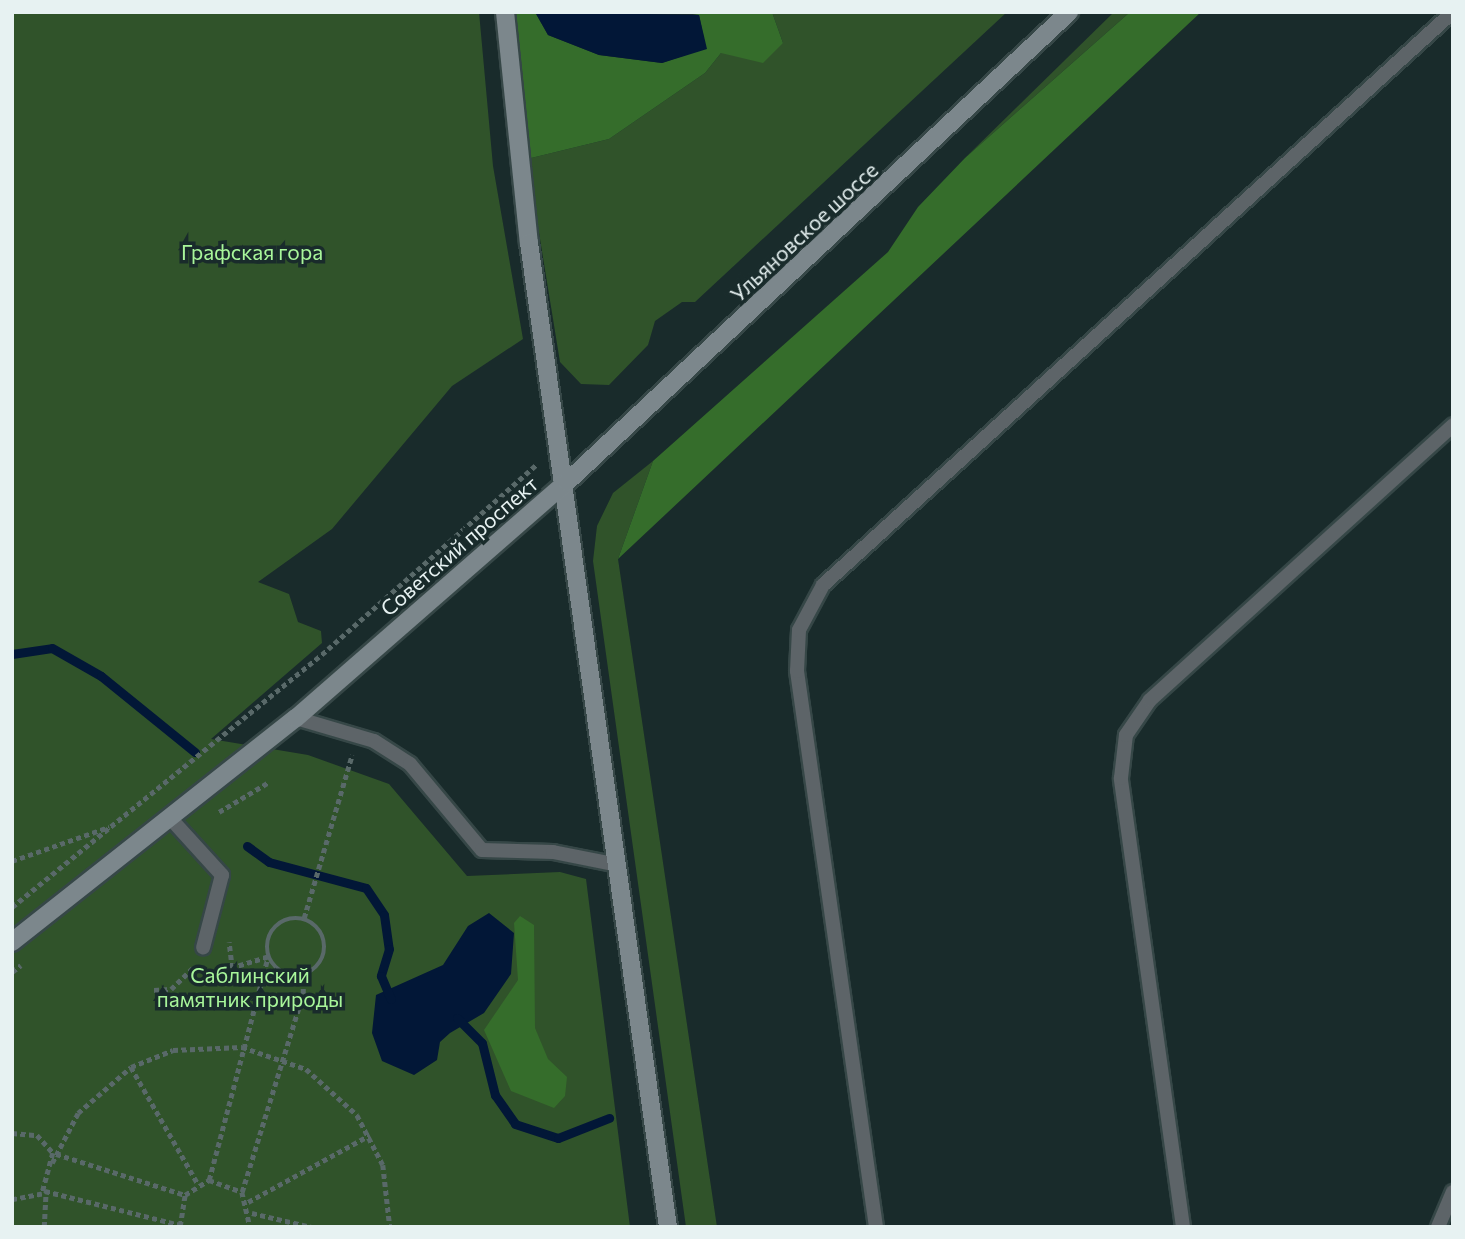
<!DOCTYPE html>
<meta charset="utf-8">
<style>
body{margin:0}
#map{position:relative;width:1465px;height:1239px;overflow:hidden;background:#192b2b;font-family:Commissioner,sans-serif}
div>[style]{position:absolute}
.green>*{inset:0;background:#30532a}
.forest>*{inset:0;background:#356d2b}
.water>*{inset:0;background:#021737}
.stream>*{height:9px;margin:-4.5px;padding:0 4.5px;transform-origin:4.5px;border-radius:4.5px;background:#021737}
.path>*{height:4.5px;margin-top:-2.25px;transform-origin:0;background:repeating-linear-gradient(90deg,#596969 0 5px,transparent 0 8.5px)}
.path>.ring{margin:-2.25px;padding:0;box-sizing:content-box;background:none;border:4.5px solid #596969;border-radius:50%}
.roads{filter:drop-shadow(2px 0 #364747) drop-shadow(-2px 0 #364747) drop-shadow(0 2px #364747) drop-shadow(0 -2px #364747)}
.lane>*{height:14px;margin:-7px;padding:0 7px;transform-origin:7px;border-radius:7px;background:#5d6468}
.secondary>*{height:18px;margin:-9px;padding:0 9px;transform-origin:9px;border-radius:9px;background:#7c878c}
span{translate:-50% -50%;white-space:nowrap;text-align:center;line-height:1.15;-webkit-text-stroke:7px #192b2b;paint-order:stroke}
.street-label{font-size:21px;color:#e7f2f2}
.park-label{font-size:21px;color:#a8f69a}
.frame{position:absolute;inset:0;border:14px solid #e7f2f2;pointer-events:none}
</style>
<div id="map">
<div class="green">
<i style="clip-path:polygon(12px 12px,479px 12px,493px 166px,523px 339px,452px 386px,332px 529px,258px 582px,289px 594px,298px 622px,321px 631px,322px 643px,211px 739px,308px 755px,389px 784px,467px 876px,560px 872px,586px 879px,630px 1227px,12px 1227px)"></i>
<i style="clip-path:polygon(772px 12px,1007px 12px,695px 302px,682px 302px,655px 321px,648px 345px,609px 385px,581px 384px,560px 362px,527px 159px,609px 139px,705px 73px,721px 53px,783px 43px)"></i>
<i style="clip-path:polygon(1114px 12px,1130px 12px,965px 158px)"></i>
<i style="clip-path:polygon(653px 461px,618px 559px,717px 1227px,686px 1227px,593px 561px,597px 526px,613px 493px)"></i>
</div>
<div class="forest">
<i style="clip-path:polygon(513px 12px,535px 12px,548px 35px,599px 55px,662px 63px,706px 48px,699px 15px,680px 12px,772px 12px,783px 43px,763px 63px,721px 53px,705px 73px,609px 139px,527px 159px)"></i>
<i style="clip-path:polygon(1130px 12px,1201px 12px,618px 559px,653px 461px,888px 252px,918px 207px,965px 158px)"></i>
<i style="clip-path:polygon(520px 916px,534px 925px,535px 1028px,548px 1059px,567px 1077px,565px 1096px,554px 1108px,511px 1091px,484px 1030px,518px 980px,514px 923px)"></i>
</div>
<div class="water">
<i style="clip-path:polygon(535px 12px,699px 15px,707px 49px,662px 63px,599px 55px,548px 35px)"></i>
<i style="clip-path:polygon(489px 913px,514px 933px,511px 974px,484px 1013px,450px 1033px,440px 1042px,437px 1060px,414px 1075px,382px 1061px,372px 1033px,376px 995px,443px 965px,468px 926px)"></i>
</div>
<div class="stream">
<i style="left:12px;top:654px;width:40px;rotate:-8.5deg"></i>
<i style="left:52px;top:648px;width:56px;rotate:29.7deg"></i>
<i style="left:101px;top:676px;width:121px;rotate:39deg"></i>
<i style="left:247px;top:846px;width:27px;rotate:36deg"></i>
<i style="left:269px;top:862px;width:100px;rotate:15deg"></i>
<i style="left:366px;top:888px;width:32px;rotate:56deg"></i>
<i style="left:384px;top:915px;width:34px;rotate:82deg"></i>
<i style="left:389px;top:949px;width:28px;rotate:107deg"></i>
<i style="left:381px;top:976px;width:25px;rotate:67deg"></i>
<i style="left:457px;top:1018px;width:35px;rotate:45deg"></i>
<i style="left:482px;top:1043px;width:54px;rotate:76deg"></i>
<i style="left:495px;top:1095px;width:35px;rotate:55deg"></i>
<i style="left:515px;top:1124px;width:45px;rotate:18deg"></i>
<i style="left:558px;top:1138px;width:55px;rotate:-21.4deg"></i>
</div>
<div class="path">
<i style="left:219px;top:812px;width:58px;rotate:-31deg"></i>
<i style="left:12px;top:861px;width:103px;rotate:-19.3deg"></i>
<i style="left:12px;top:907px;width:408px;rotate:-39.2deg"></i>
<i style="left:328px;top:649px;width:278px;rotate:-41.5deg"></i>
<i class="ring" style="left:267px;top:918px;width:53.5px;height:53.5px"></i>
<i style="left:304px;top:918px;width:170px;rotate:-73.6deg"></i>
<i style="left:12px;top:972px;width:11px;rotate:-38deg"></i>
<i style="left:154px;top:990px;width:17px;rotate:-3deg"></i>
<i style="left:171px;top:989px;width:30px;rotate:-44deg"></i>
<i style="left:131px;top:1067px;width:135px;rotate:60.2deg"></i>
<i style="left:12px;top:1133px;width:25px;rotate:5deg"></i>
<i style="left:37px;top:1135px;width:24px;rotate:48deg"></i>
<i style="left:53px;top:1153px;width:42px;rotate:105deg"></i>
<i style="left:42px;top:1194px;width:31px;rotate:169deg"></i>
<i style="left:56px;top:1154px;width:135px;rotate:17.6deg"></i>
<i style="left:52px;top:1163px;width:56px;rotate:-62.5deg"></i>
<i style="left:78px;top:1113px;width:70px;rotate:-41deg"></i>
<i style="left:131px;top:1067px;width:45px;rotate:-22deg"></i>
<i style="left:173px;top:1050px;width:69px;rotate:-2.5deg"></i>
<i style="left:242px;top:1047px;width:68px;rotate:19deg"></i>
<i style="left:306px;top:1069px;width:69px;rotate:42deg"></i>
<i style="left:357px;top:1115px;width:56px;rotate:62.5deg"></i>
<i style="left:383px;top:1165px;width:62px;rotate:83.6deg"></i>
<i style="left:209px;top:1180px;width:231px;rotate:-75.2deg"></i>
<i style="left:268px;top:957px;width:38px;rotate:163deg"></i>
<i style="left:232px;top:968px;width:26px;rotate:-97deg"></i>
<i style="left:45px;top:1191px;width:139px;rotate:14.1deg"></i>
<i style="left:242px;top:1192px;width:207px;rotate:-72.9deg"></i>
<i style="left:303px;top:994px;width:19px;rotate:-90deg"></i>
<i style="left:248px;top:1202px;width:139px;rotate:-28.8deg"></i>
<i style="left:252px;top:1213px;width:61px;rotate:13.3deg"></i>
<i style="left:180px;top:1226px;width:31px;rotate:-81deg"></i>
<i style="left:185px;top:1195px;width:28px;rotate:-32deg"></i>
<i style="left:209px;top:1180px;width:35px;rotate:20deg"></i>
<i style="left:242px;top:1192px;width:36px;rotate:77deg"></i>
<i style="left:44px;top:1227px;width:37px;rotate:-87deg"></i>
</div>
<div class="roads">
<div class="lane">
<i style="left:296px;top:718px;width:81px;rotate:16.4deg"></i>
<i style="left:374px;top:741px;width:43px;rotate:32.6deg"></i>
<i style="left:410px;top:764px;width:112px;rotate:50.1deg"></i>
<i style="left:482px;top:850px;width:71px;rotate:1.6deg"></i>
<i style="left:553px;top:852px;width:66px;rotate:11.3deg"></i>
<i style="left:171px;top:819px;width:76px;rotate:47.7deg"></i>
<i style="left:222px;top:875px;width:75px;rotate:104.6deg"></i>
<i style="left:876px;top:1227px;width:562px;rotate:-98.09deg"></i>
<i style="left:797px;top:671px;width:41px;rotate:-87.2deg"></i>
<i style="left:799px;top:630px;width:51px;rotate:-61.9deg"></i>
<i style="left:823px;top:585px;width:852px;rotate:-42.29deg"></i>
<i style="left:1183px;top:1227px;width:453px;rotate:-97.9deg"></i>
<i style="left:1121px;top:778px;width:43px;rotate:-83.4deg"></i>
<i style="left:1126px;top:735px;width:42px;rotate:-55.6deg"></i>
<i style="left:1150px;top:700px;width:409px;rotate:-42.2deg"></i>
<i style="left:1438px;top:1227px;width:38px;rotate:-67deg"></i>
</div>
<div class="secondary">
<i style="left:505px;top:12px;width:232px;rotate:84.1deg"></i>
<i style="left:529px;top:243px;width:994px;rotate:81.96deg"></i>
<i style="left:12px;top:942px;width:362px;rotate:-38.3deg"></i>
<i style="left:296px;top:718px;width:359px;rotate:-41.1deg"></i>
<i style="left:567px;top:482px;width:688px;rotate:-43.11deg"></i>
</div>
</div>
<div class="street-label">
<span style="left:804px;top:232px;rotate:-43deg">Ульяновское шоссе</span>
<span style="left:459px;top:546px;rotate:-41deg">Советский проспект</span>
</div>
<div class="park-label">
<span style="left:252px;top:252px">Графская гора</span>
<span style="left:250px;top:987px">Саблинский<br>памятник природы</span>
</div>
<div class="frame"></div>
</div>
